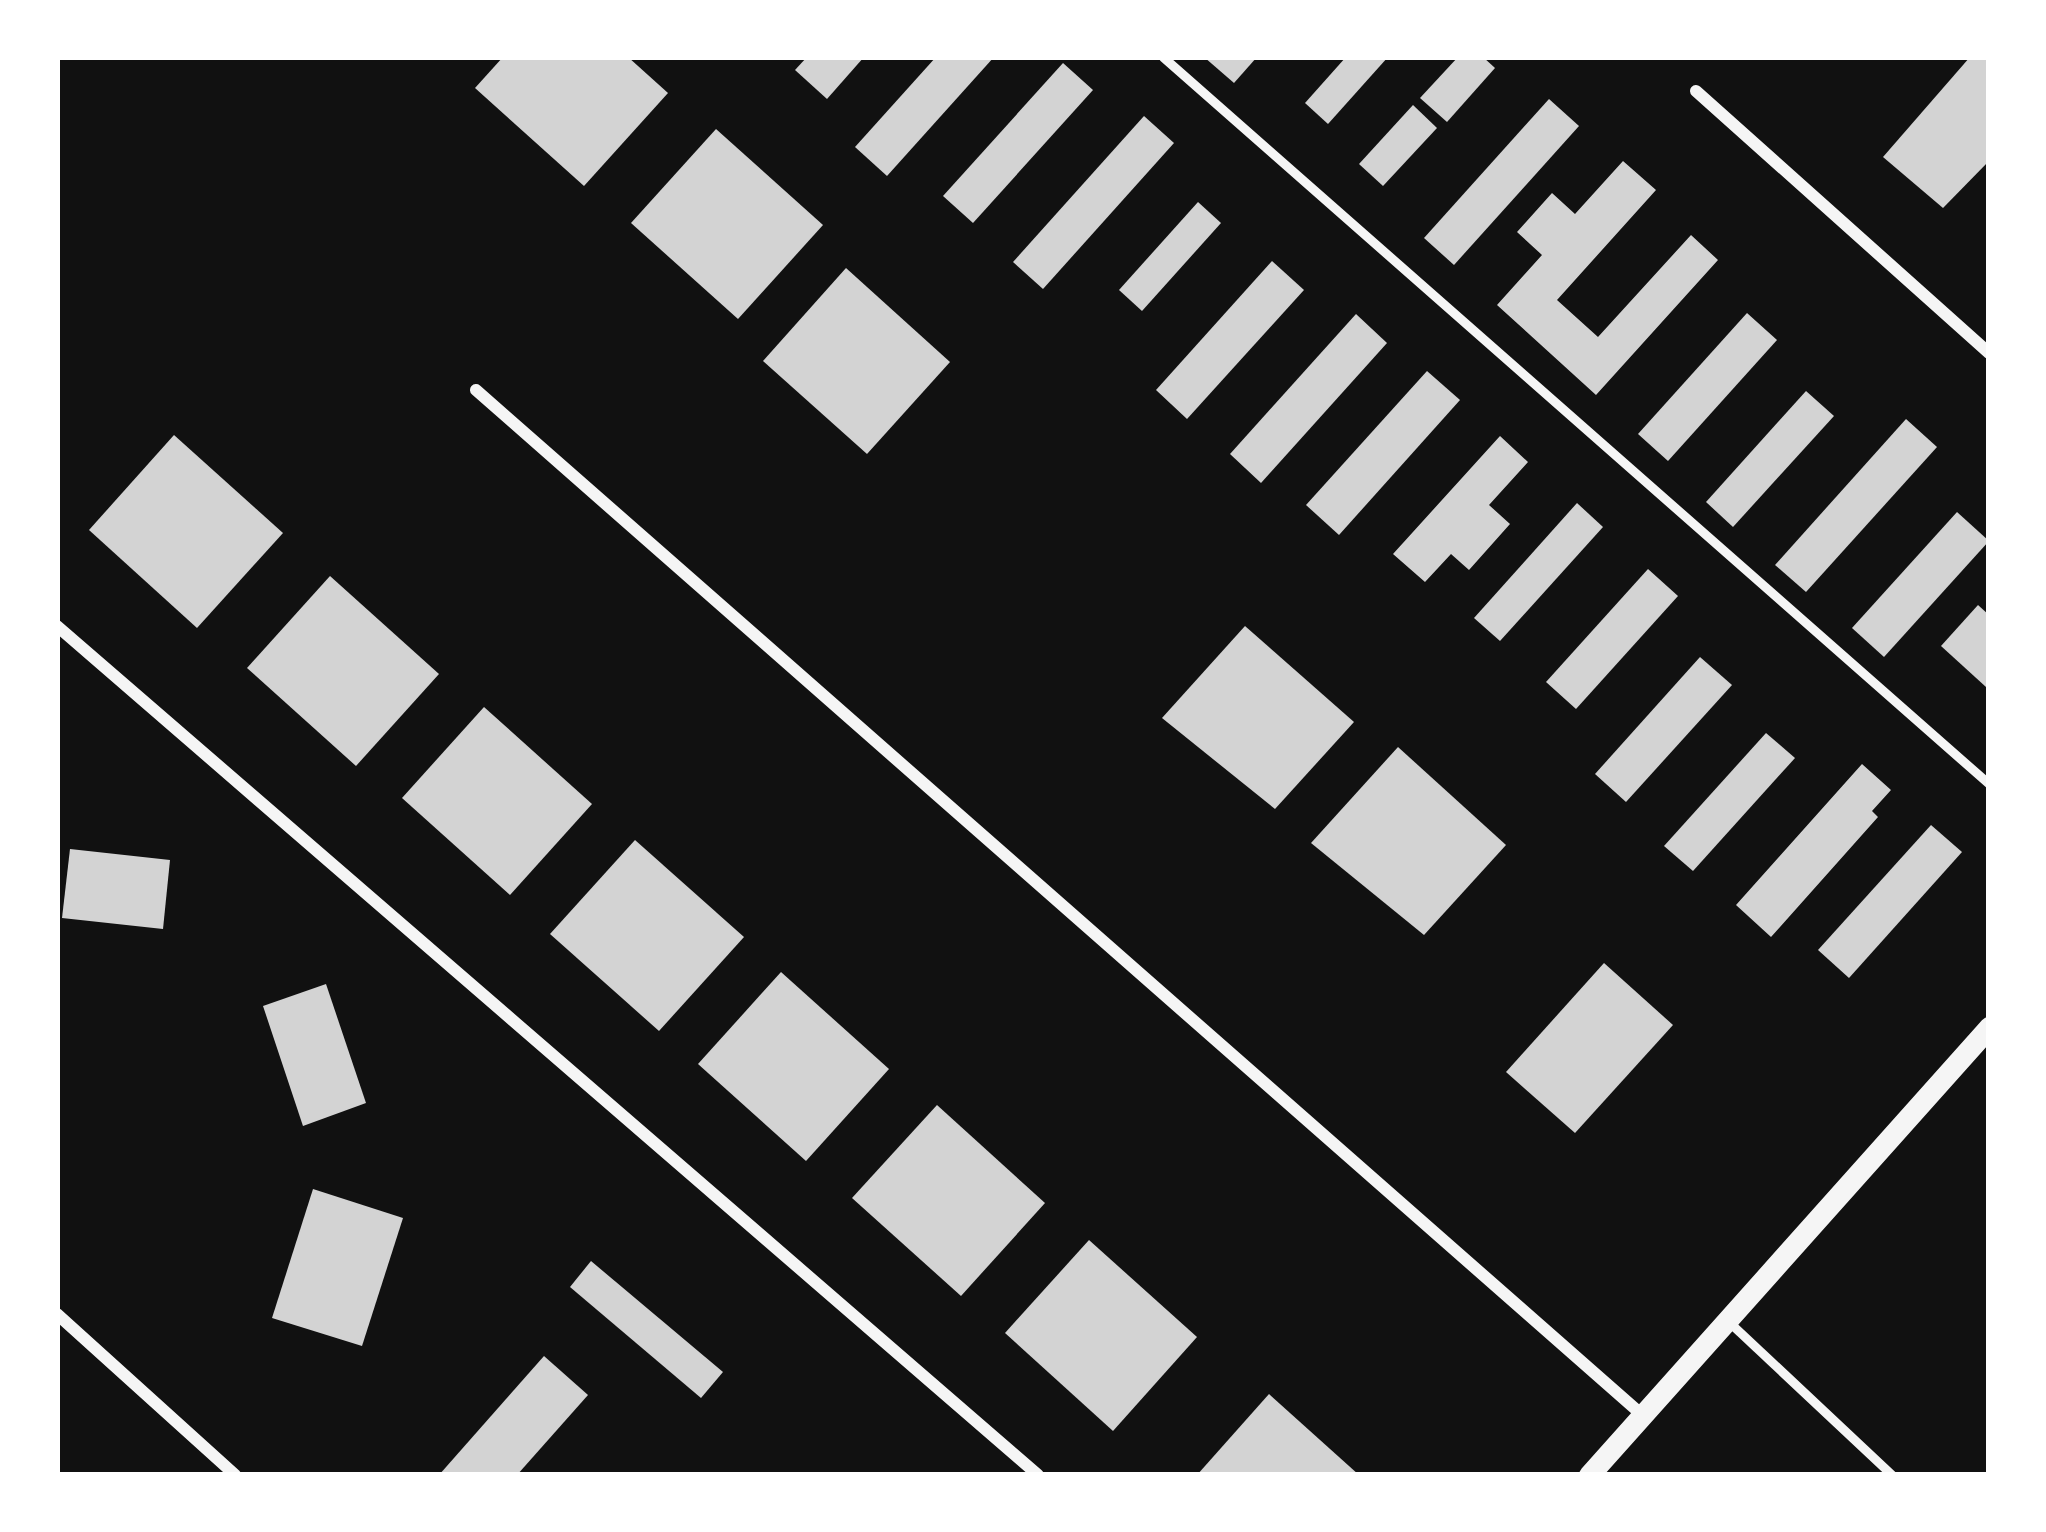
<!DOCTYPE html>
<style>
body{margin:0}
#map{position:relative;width:2046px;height:1532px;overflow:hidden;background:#111;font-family:"Source Serif 4",serif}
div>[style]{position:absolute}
.building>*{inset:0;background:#d3d3d3}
.service>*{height:9px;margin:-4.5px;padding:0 4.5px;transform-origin:4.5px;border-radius:4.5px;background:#f5f5f5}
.minor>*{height:12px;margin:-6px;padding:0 6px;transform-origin:6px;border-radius:6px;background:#f5f5f5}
.tertiary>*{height:21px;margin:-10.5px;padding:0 10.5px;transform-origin:10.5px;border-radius:10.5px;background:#f5f5f5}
span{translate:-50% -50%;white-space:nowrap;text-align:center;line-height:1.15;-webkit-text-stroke:9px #fff;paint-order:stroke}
.frame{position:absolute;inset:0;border:60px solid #fff;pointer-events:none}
</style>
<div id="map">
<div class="building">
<i style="clip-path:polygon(503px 57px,628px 57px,668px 93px,584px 186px,475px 88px)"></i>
<i style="clip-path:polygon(807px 57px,864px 57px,827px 99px,795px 70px)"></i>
<i style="clip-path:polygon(936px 57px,994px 57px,887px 176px,855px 147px)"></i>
<i style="clip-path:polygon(1204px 57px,1257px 57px,1234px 83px)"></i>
<i style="clip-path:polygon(1346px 57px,1388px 57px,1328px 124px,1305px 103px)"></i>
<i style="clip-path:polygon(1458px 57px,1483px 57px,1495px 68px,1447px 122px,1420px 98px)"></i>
<i style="clip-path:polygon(1970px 57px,1989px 57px,1989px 161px,1943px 208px,1883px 157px)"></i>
<i style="clip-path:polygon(1063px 63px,1093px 90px,973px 223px,943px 196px)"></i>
<i style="clip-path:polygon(1549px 99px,1579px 126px,1454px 265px,1424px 238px)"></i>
<i style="clip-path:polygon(1413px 105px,1437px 128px,1383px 186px,1359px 164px)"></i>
<i style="clip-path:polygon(1144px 116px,1174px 143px,1043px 289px,1013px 262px)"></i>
<i style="clip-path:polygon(716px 129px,823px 225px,738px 319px,631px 223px)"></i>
<i style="clip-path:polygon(1623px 161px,1656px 190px,1557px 300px,1598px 337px,1691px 235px,1718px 260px,1596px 395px,1497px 305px,1542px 255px,1517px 232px,1552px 193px,1575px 214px)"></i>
<i style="clip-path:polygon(1198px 202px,1221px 223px,1142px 311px,1119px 290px)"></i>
<i style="clip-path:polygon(1272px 261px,1304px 290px,1187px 419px,1156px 390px)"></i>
<i style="clip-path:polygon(846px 268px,950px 362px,867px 454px,763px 361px)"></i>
<i style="clip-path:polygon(1747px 313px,1777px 340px,1668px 461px,1638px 434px)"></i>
<i style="clip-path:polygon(1356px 314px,1387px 343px,1261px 483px,1230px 454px)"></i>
<i style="clip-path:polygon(1427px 371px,1460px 400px,1339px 535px,1306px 505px)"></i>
<i style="clip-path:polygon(1806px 391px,1834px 416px,1733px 527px,1706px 502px)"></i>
<i style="clip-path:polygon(1906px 419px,1937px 447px,1806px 592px,1775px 565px)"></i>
<i style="clip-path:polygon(174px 435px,283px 533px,197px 628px,89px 530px)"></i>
<i style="clip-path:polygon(1500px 436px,1528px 462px,1489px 505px,1510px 524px,1469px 570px,1451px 554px,1425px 582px,1393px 554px)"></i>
<i style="clip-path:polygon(1577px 503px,1603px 527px,1500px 641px,1474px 618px)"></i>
<i style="clip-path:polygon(1957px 512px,1989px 541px,1884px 657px,1852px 628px)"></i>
<i style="clip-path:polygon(1648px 569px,1678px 596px,1576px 709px,1546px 682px)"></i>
<i style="clip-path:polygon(330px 576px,439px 674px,356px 766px,247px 668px)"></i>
<i style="clip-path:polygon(1978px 605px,1989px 615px,1986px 687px,1941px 646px)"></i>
<i style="clip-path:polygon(1245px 626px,1354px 722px,1275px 809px,1162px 718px)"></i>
<i style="clip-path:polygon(1700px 657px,1732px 685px,1626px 802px,1595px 774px)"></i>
<i style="clip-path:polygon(484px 707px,592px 804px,510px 895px,402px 798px)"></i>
<i style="clip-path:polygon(1766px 733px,1795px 758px,1693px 871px,1664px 846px)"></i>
<i style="clip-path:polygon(1398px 747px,1506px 845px,1424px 935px,1311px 843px)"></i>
<i style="clip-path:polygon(1862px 764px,1891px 790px,1872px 811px,1878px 817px,1771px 937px,1736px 905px)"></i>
<i style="clip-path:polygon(1931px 825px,1962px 852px,1849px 978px,1818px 950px)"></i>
<i style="clip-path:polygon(635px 840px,744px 937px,659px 1031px,550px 934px)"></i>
<i style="clip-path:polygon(70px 849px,170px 860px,163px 929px,62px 918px)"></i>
<i style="clip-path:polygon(1604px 963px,1673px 1025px,1575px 1133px,1506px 1072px)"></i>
<i style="clip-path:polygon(781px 972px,889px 1069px,806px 1161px,698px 1064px)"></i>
<i style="clip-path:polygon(326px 984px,366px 1103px,303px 1126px,263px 1006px)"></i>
<i style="clip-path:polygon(937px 1105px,1045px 1203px,961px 1296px,852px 1198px)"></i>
<i style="clip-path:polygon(313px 1189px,403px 1218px,362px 1346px,272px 1318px)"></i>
<i style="clip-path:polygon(1089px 1240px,1197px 1337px,1113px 1431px,1005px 1333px)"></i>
<i style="clip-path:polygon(591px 1261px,723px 1372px,701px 1398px,570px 1287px)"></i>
<i style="clip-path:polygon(544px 1356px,588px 1395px,517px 1475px,439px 1475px)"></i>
<i style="clip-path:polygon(1269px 1394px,1359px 1475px,1197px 1475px)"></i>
</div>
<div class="service">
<i style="left:1163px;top:57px;width:1100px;rotate:41.35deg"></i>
<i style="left:1729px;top:1322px;width:224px;rotate:43.2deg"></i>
</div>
<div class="minor">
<i style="left:1696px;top:91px;width:393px;rotate:41.8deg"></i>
<i style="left:476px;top:390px;width:1550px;rotate:41.31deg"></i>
<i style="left:57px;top:626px;width:1297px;rotate:40.87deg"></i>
<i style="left:57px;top:1314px;width:240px;rotate:42.1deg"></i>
</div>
<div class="tertiary">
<i style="left:1589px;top:1475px;width:601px;rotate:-48.24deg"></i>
</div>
<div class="frame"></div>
</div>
